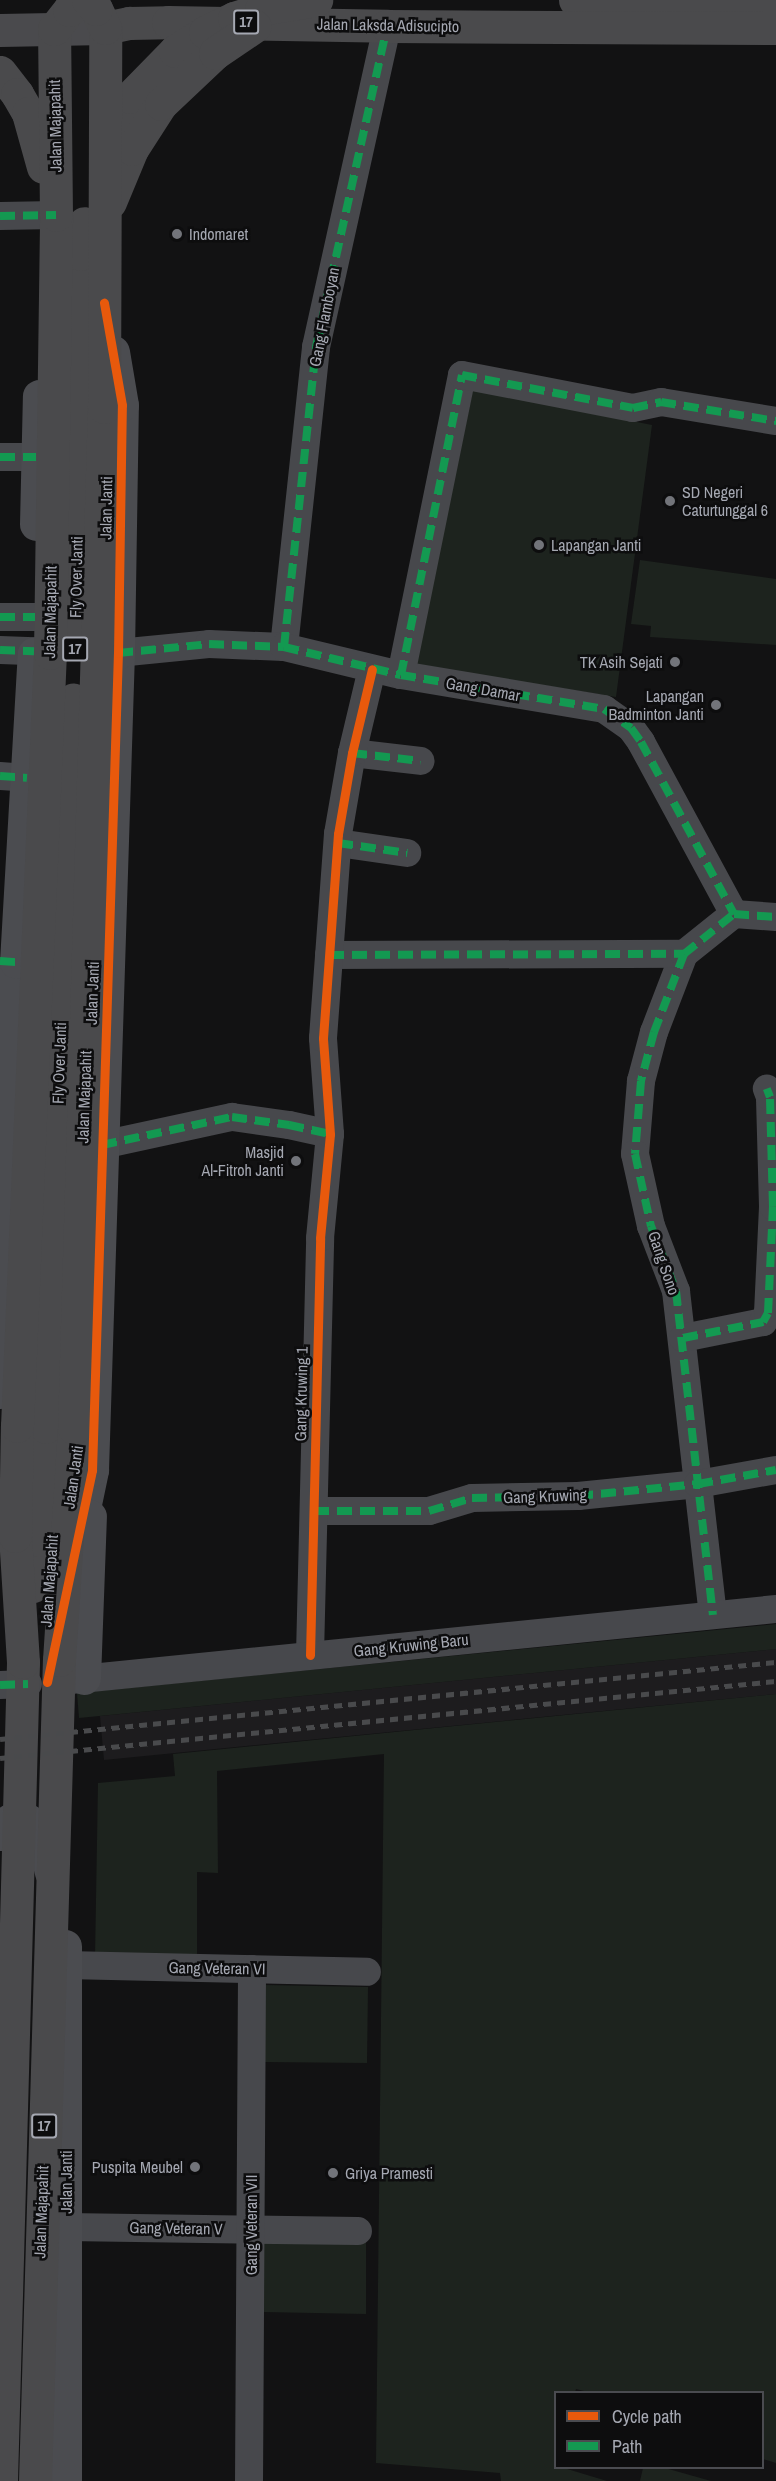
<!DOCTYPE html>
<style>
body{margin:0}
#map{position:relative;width:776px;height:2481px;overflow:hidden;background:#121213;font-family:"Archivo Narrow",sans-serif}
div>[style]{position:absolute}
.built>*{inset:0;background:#1d1c1e}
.green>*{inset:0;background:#1d231e}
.street>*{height:28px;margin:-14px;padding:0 14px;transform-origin:14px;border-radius:14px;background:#47484c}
.secondary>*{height:33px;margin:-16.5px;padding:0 16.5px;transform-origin:16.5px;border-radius:16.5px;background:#4b4c50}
.primary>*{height:33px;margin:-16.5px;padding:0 16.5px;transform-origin:16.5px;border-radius:16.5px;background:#4a4a4d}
.highway>*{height:33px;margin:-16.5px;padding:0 16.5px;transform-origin:16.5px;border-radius:16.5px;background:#4a4a4c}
.rail>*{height:4.5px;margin-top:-2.25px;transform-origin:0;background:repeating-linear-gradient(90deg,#494a4c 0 8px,transparent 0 14px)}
.quiet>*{height:8px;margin-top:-4px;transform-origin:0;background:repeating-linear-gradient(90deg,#139951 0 15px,transparent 0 23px)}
.cycleway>*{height:9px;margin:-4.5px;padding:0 4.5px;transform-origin:4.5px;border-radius:4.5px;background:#e8590c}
.dots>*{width:16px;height:16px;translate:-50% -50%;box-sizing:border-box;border:3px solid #0d0d0e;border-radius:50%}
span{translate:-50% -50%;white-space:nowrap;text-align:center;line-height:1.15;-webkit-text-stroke:5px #0d0d0e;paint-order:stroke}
.shield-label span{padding:2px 4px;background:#0d0d0e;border:2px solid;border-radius:4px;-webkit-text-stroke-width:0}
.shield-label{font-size:15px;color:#a5a8b2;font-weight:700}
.street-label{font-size:16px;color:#a5a8b2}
.poi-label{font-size:16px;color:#a5a8b2}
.left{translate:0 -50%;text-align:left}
.right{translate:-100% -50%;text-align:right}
.legend{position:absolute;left:554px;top:2391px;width:210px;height:78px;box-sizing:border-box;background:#0d0d0e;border:2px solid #4a4b50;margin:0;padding:8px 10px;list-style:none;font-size:18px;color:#a5a8b2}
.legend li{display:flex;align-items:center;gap:12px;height:30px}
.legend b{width:30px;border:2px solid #4a4b50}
</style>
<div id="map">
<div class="built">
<i style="clip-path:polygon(776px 1649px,776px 1694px,104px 1760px,100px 1716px)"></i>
</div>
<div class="green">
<i style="clip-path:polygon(473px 389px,652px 425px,616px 697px,416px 665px)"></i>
<i style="clip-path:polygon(640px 560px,776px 579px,776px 645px,650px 637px,651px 626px,631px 624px)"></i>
<i style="clip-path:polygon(776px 1624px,776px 1649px,79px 1718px,77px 1693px)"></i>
<i style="clip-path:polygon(776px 1694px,776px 2463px,763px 2459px,762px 2392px,588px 2392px,576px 2389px,575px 2392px,556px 2392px,554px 2465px,607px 2481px,501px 2481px,500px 2473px,376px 2463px,384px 1754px,217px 1771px,218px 1873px,197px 1872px,197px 1959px,95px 1958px,98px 1783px,175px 1776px,173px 1754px)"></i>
<i style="clip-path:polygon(265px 1985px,368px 1987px,367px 2063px,264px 2062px)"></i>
<i style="clip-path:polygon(263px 2241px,366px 2242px,366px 2314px,263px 2312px)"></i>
<i style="clip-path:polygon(643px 2468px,665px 2468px,711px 2481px,640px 2481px)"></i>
</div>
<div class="street">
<i style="left:0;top:216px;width:56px;rotate:-1deg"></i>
<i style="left:0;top:457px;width:36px"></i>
<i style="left:0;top:617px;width:35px"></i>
<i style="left:284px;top:647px;width:302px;rotate:-83.9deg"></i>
<i style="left:316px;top:347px;width:329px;rotate:-77.5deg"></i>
<i style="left:0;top:650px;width:34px;rotate:2deg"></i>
<i style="left:118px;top:653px;width:91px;rotate:-5.6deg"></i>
<i style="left:209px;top:644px;width:75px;rotate:2.3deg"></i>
<i style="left:284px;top:647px;width:120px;rotate:13.5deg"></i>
<i style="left:401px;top:675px;width:206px;rotate:9.5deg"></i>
<i style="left:604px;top:709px;width:33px;rotate:35deg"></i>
<i style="left:631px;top:728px;width:17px;rotate:54deg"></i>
<i style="left:641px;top:742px;width:196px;rotate:61.6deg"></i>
<i style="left:401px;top:675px;width:306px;rotate:-78.5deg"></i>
<i style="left:462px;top:375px;width:174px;rotate:10.9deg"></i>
<i style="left:633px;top:408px;width:29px;rotate:-12deg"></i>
<i style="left:661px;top:402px;width:117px;rotate:9.4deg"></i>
<i style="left:352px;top:753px;width:69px;rotate:6.6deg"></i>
<i style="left:0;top:776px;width:27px;rotate:4deg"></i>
<i style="left:338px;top:843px;width:70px;rotate:8.2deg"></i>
<i style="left:684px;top:954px;width:84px;rotate:111deg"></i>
<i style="left:654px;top:1032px;width:51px;rotate:104.9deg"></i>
<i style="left:641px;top:1081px;width:73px;rotate:94.7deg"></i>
<i style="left:635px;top:1154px;width:74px;rotate:77.5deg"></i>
<i style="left:651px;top:1226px;width:70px;rotate:69deg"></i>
<i style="left:676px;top:1291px;width:326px;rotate:83.5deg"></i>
<i style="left:329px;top:955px;width:355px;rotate:-0.2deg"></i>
<i style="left:684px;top:954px;width:64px;rotate:-38.7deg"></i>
<i style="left:734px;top:914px;width:42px;rotate:4.1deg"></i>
<i style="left:102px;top:1145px;width:133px;rotate:-12.2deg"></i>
<i style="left:232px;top:1117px;width:58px;rotate:8deg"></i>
<i style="left:289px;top:1125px;width:42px;rotate:12.4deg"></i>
<i style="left:683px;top:1338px;width:82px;rotate:-11.3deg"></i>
<i style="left:763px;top:1322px;width:10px;rotate:-61deg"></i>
<i style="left:768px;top:1313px;width:107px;rotate:-87.3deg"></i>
<i style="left:773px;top:1206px;width:109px;rotate:-91.6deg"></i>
<i style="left:770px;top:1097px;width:9px;rotate:-111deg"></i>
<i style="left:314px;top:1511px;width:115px"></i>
<i style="left:429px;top:1511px;width:45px;rotate:-16.8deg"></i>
<i style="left:472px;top:1498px;width:106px;rotate:-1.1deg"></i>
<i style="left:578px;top:1496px;width:121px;rotate:-5.7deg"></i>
<i style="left:698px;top:1484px;width:79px;rotate:-10.2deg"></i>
<i style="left:310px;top:1655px;width:417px;rotate:-88.6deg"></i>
<i style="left:320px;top:1238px;width:104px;rotate:-84.5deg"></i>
<i style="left:330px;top:1134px;width:96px;rotate:-94.2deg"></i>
<i style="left:323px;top:1038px;width:205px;rotate:-85.8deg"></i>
<i style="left:338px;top:834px;width:82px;rotate:-80.2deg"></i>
<i style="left:352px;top:753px;width:86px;rotate:-76.6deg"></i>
<i style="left:61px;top:1681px;width:719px;rotate:-5.75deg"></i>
<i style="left:0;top:1685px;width:28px;rotate:-2deg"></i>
<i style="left:66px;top:1965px;width:301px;rotate:1.3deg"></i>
<i style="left:66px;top:2227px;width:292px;rotate:0.8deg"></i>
<i style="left:249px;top:2481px;width:512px;rotate:-89.66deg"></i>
</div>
<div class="secondary">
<i style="left:36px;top:524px;width:128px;rotate:-88.7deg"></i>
<i style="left:0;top:1392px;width:430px;rotate:-87.9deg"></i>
<i style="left:16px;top:962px;width:309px;rotate:-86.7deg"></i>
<i style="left:77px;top:1542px;width:74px;rotate:-78.2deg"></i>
<i style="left:92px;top:1470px;width:817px;rotate:-88.18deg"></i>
<i style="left:118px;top:653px;width:248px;rotate:-89.1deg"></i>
<i style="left:122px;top:405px;width:54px;rotate:-99.6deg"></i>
<i style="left:84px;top:1678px;width:162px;rotate:-87.9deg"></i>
<i style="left:0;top:1834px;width:17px;rotate:-54deg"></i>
<i style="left:10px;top:1820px;width:10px;rotate:-24deg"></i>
<i style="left:19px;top:1816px;width:11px;rotate:27deg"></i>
<i style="left:29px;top:1821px;width:11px;rotate:41deg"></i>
<i style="left:37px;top:1828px;width:17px;rotate:66deg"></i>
<i style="left:44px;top:1844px;width:29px;rotate:76deg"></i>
<i style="left:65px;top:1946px;width:535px;rotate:90deg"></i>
</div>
<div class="primary">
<i style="left:0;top:30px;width:105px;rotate:-1.1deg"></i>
</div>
<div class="highway">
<i style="left:575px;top:0;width:201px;rotate:0.3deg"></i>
<i style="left:105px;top:28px;width:25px;rotate:-12deg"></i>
<i style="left:129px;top:23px;width:39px;rotate:-1deg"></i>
<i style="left:168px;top:22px;width:219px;rotate:1deg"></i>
<i style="left:387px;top:26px;width:389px;rotate:0.3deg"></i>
<i style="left:0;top:72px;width:28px;rotate:52deg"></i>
<i style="left:17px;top:94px;width:22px;rotate:60deg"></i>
<i style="left:28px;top:113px;width:56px;rotate:74.5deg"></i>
<i style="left:107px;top:139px;width:48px;rotate:-61.3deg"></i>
<i style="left:130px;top:97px;width:64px;rotate:-45.6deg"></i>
<i style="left:175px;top:51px;width:36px;rotate:-32deg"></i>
<i style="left:205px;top:32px;width:32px;rotate:-26deg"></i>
<i style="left:234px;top:18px;width:28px;rotate:-18deg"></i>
<i style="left:261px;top:9px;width:56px;rotate:-9.3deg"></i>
<i style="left:110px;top:202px;width:57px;rotate:-67.5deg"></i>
<i style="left:132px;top:149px;width:54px;rotate:-57.2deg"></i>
<i style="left:161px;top:104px;width:74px;rotate:-43.4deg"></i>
<i style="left:215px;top:53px;width:48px;rotate:-34deg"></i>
<i style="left:75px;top:636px;width:382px;rotate:-89.1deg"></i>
<i style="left:81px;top:254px;width:31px;rotate:-84deg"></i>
<i style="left:33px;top:1586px;width:46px;rotate:-82.6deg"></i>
<i style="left:39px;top:1540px;width:113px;rotate:-86.5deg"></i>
<i style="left:46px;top:1427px;width:728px;rotate:-87.87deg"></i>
<i style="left:1px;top:2481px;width:819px;rotate:-88.46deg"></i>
<i style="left:23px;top:1662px;width:126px;rotate:-93.6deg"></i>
<i style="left:15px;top:1536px;width:110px;rotate:-89deg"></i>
<i style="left:17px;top:1426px;width:774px;rotate:-87.56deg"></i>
<i style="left:50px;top:653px;width:438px;rotate:-89.2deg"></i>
<i style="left:56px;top:215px;width:186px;rotate:-90.6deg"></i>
<i style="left:54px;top:29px;width:24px;rotate:-52deg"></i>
<i style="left:69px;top:10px;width:17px;rotate:-36deg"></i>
<i style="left:35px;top:2481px;width:821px;rotate:-88.33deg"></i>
<i style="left:59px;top:1660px;width:232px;rotate:-86.3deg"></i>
<i style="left:74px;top:1428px;width:1021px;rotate:-88.32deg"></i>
<i style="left:104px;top:407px;width:379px;rotate:-89.8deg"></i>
<i style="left:105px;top:28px;width:21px;rotate:-115deg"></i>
<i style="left:96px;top:9px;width:12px;rotate:-132deg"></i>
</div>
<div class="rail">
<i style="left:0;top:1739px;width:780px;rotate:-5.67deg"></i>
<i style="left:0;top:1758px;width:780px;rotate:-5.67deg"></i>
</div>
<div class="quiet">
<i style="left:0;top:216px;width:56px;rotate:-1deg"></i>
<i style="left:0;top:457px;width:36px"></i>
<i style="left:0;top:617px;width:35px"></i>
<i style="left:284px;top:647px;width:302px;rotate:-83.9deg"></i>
<i style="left:316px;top:347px;width:329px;rotate:-77.5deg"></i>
<i style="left:0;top:650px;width:34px;rotate:2deg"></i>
<i style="left:118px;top:653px;width:91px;rotate:-5.6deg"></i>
<i style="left:209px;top:644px;width:75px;rotate:2.3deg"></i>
<i style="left:284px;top:647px;width:120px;rotate:13.5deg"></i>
<i style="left:401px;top:675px;width:206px;rotate:9.5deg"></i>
<i style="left:604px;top:709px;width:33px;rotate:35deg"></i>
<i style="left:631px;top:728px;width:17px;rotate:54deg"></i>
<i style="left:641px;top:742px;width:196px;rotate:61.6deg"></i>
<i style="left:401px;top:675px;width:306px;rotate:-78.5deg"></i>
<i style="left:462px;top:375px;width:174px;rotate:10.9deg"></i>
<i style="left:633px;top:408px;width:29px;rotate:-12deg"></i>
<i style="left:661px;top:402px;width:117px;rotate:9.4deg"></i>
<i style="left:352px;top:753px;width:69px;rotate:6.6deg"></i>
<i style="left:0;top:776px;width:27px;rotate:4deg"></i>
<i style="left:338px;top:843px;width:70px;rotate:8.2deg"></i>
<i style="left:684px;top:954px;width:84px;rotate:111deg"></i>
<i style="left:654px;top:1032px;width:51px;rotate:104.9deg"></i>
<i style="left:641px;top:1081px;width:73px;rotate:94.7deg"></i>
<i style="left:635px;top:1154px;width:74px;rotate:77.5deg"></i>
<i style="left:651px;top:1226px;width:70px;rotate:69deg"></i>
<i style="left:676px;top:1291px;width:326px;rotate:83.5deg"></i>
<i style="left:329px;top:955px;width:355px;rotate:-0.2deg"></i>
<i style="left:684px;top:954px;width:64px;rotate:-38.7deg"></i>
<i style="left:734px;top:914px;width:42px;rotate:4.1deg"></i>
<i style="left:0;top:961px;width:16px;rotate:4deg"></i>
<i style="left:102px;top:1145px;width:133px;rotate:-12.2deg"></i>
<i style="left:232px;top:1117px;width:58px;rotate:8deg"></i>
<i style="left:289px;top:1125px;width:42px;rotate:12.4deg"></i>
<i style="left:683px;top:1338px;width:82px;rotate:-11.3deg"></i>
<i style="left:763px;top:1322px;width:10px;rotate:-61deg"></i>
<i style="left:768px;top:1313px;width:107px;rotate:-87.3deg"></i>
<i style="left:773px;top:1206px;width:109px;rotate:-91.6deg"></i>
<i style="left:770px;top:1097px;width:9px;rotate:-111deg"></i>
<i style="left:314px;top:1511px;width:115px"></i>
<i style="left:429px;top:1511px;width:45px;rotate:-16.8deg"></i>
<i style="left:472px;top:1498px;width:106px;rotate:-1.1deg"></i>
<i style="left:578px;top:1496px;width:121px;rotate:-5.7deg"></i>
<i style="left:698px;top:1484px;width:79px;rotate:-10.2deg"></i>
<i style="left:0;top:1685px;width:28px;rotate:-2deg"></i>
</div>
<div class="cycleway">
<i style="left:310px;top:1655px;width:417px;rotate:-88.6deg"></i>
<i style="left:320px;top:1238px;width:104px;rotate:-84.5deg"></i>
<i style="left:330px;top:1134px;width:96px;rotate:-94.2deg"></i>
<i style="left:323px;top:1038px;width:205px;rotate:-85.8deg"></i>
<i style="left:338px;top:834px;width:82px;rotate:-80.2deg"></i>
<i style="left:352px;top:753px;width:86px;rotate:-76.6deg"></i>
<i style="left:47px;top:1682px;width:217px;rotate:-78deg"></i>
<i style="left:92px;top:1470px;width:817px;rotate:-88.18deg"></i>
<i style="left:118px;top:653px;width:248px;rotate:-89.1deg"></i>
<i style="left:122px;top:405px;width:104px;rotate:-100deg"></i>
</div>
<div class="dots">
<i style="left:177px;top:234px;background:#72747a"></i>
<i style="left:670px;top:501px;background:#72747a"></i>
<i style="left:539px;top:545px;background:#72747a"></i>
<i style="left:675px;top:662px;background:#72747a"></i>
<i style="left:716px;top:705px;background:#72747a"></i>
<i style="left:296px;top:1161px;background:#72747a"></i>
<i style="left:195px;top:2167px;background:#72747a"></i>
<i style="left:333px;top:2173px;background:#72747a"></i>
</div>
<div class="shield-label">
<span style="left:246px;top:22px">17</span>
<span style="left:75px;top:649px">17</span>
<span style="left:44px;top:2126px">17</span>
</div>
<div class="street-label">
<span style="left:388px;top:25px;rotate:1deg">Jalan Laksda Adisucipto</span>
<span style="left:55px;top:126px;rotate:-91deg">Jalan Majapahit</span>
<span style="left:324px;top:317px;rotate:-79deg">Gang Flamboyan</span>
<span style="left:106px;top:508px;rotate:-89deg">Jalan Janti</span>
<span style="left:76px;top:577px;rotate:-89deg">Fly Over Janti</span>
<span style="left:50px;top:612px;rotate:-89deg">Jalan Majapahit</span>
<span style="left:483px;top:689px;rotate:10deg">Gang Damar</span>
<span style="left:92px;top:993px;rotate:-88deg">Jalan Janti</span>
<span style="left:59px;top:1063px;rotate:-88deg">Fly Over Janti</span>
<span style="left:84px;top:1097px;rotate:-88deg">Jalan Majapahit</span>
<span style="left:664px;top:1263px;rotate:71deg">Gang Sono</span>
<span style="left:301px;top:1394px;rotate:-89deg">Gang Kruwing 1</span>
<span style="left:73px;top:1477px;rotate:-82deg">Jalan Janti</span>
<span style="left:545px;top:1496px;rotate:-2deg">Gang Kruwing</span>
<span style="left:49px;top:1581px;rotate:-86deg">Jalan Majapahit</span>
<span style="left:411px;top:1645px;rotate:-6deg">Gang Kruwing Baru</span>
<span style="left:217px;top:1968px;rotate:1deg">Gang Veteran VI</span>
<span style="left:66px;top:2182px;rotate:-90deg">Jalan Janti</span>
<span style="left:41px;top:2212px;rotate:-88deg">Jalan Majapahit</span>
<span style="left:251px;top:2225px;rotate:-90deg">Gang Veteran VII</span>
<span style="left:176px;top:2228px;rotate:1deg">Gang Veteran V</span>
</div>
<div class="poi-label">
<span class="left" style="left:189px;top:234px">Indomaret</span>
<span class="left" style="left:682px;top:501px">SD Negeri<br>Caturtunggal 6</span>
<span class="left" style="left:551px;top:545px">Lapangan Janti</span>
<span class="right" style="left:663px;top:662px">TK Asih Sejati</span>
<span class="right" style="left:704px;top:705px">Lapangan<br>Badminton Janti</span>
<span class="right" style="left:284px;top:1161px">Masjid<br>Al-Fitroh Janti</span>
<span class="right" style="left:183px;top:2167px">Puspita Meubel</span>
<span class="left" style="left:345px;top:2173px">Griya Pramesti</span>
</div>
<ul class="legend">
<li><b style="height:8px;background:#e8590c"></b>Cycle path</li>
<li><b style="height:8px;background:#139951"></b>Path</li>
</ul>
</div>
